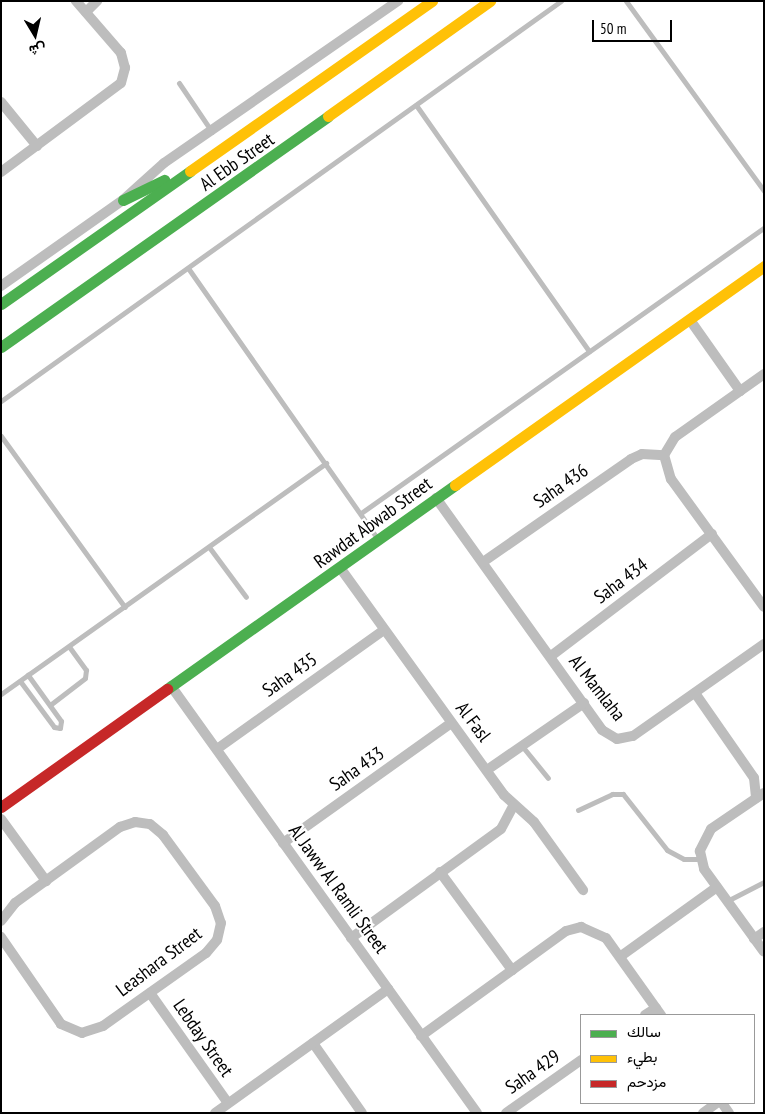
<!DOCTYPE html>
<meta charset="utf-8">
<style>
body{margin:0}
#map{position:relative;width:765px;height:1114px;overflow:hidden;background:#fff;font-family:"PT Sans Narrow",Vazirmatn,sans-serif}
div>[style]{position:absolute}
.lane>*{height:5px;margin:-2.5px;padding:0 2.5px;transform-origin:2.5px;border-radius:2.5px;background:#bdbdbd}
.street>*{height:10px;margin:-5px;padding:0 5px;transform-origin:5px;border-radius:5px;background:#bdbdbd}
.fast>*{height:11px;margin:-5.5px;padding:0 5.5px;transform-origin:5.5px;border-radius:5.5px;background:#4caf50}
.slow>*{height:11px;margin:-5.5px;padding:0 5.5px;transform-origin:5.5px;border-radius:5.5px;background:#ffc107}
.jam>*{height:11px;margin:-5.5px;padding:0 5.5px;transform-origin:5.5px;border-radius:5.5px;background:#c62828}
span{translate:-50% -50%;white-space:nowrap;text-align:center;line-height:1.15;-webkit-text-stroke:4.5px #fff;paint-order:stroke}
.street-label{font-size:19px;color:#000}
.frame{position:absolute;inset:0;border:2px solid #000;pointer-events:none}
.legend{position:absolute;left:580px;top:1014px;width:175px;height:90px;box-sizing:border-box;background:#fff;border:1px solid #999;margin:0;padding:6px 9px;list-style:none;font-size:15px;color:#000}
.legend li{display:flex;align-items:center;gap:10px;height:25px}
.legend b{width:25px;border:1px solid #999}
.north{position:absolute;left:10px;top:10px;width:50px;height:50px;-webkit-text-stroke:4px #fff;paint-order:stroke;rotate:171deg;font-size:14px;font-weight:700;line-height:20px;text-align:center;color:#000}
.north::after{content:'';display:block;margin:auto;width:18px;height:22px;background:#000;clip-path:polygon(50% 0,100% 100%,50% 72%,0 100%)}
.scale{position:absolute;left:592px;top:20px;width:80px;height:22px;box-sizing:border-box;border:2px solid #000;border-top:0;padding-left:6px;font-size:15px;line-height:18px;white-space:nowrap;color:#000;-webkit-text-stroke:4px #fff;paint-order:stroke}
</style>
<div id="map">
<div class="lane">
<i style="left:626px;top:1px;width:235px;rotate:54deg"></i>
<i style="left:179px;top:83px;width:59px;rotate:56deg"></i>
<i style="left:416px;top:105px;width:301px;rotate:54.9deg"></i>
<i style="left:188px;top:268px;width:330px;rotate:55deg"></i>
<i style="left:1px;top:401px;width:688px;rotate:-35.54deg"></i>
<i style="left:1px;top:436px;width:211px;rotate:54.1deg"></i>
<i style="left:361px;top:513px;width:494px;rotate:-35.3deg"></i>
<i style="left:209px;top:547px;width:62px;rotate:53.5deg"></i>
<i style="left:20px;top:681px;width:57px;rotate:53.5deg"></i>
<i style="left:54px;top:727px;width:6px;rotate:9deg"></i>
<i style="left:60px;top:728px;width:7px;rotate:-82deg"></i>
<i style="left:61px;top:721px;width:57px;rotate:-125.7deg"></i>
<i style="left:1px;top:694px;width:399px;rotate:-35.4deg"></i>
<i style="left:50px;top:705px;width:44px;rotate:-37.6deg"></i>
<i style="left:85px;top:678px;width:8px;rotate:-83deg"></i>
<i style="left:86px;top:670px;width:29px;rotate:-126deg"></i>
<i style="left:522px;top:746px;width:41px;rotate:50.9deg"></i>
<i style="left:578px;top:810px;width:38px;rotate:-25deg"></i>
<i style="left:612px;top:794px;width:11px"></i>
<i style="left:623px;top:794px;width:71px;rotate:51.8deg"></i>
<i style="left:667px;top:850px;width:19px;rotate:28deg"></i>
<i style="left:684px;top:859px;width:17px"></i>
<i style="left:727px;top:901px;width:42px;rotate:-27.2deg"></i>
</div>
<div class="street">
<i style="left:86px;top:12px;width:16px;rotate:-45deg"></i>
<i style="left:1px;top:102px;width:57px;rotate:50.7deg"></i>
<i style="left:1px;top:172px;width:149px;rotate:-36.6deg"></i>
<i style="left:121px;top:83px;width:16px;rotate:-75deg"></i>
<i style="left:125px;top:68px;width:16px;rotate:-105deg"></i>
<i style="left:121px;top:53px;width:69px;rotate:-130.9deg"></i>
<i style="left:1px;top:286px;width:149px;rotate:-35.2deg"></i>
<i style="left:123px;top:200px;width:55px;rotate:-42.1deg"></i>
<i style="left:164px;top:163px;width:285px;rotate:-34.7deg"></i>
<i style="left:690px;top:320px;width:87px;rotate:54.8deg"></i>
<i style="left:764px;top:374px;width:109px;rotate:144.7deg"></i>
<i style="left:675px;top:437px;width:21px;rotate:121deg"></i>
<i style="left:664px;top:455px;width:25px;rotate:74deg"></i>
<i style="left:671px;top:479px;width:158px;rotate:54deg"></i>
<i style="left:436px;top:498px;width:285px;rotate:54.4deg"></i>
<i style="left:602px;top:730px;width:17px;rotate:31deg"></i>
<i style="left:617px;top:739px;width:16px;rotate:-11deg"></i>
<i style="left:633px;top:736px;width:160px;rotate:-35.1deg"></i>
<i style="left:483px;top:562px;width:180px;rotate:-34.8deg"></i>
<i style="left:631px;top:459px;width:12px;rotate:-24deg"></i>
<i style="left:642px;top:454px;width:22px;rotate:3deg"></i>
<i style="left:341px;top:569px;width:279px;rotate:54.2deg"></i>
<i style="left:504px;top:795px;width:40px;rotate:42deg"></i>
<i style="left:534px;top:822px;width:84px;rotate:54.2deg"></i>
<i style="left:551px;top:656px;width:202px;rotate:-37.2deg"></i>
<i style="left:171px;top:686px;width:525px;rotate:54.37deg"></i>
<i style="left:695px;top:693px;width:103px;rotate:55.2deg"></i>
<i style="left:754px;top:778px;width:20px;rotate:84deg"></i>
<i style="left:217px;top:749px;width:205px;rotate:-35.5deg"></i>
<i style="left:487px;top:770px;width:118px;rotate:-34.6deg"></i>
<i style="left:764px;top:793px;width:64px;rotate:145.8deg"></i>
<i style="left:711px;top:829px;width:25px;rotate:117deg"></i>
<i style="left:700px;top:851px;width:18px;rotate:77deg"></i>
<i style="left:704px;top:869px;width:102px;rotate:54.1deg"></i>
<i style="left:1px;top:819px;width:77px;rotate:54deg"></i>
<i style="left:283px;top:843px;width:206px;rotate:-35.5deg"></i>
<i style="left:440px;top:872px;width:122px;rotate:53.7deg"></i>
<i style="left:1px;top:921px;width:23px;rotate:-52deg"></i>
<i style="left:15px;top:903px;width:130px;rotate:-35.9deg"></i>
<i style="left:120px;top:827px;width:16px;rotate:-18deg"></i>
<i style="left:135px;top:822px;width:15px;rotate:8deg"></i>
<i style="left:150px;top:824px;width:17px;rotate:40deg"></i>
<i style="left:163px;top:835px;width:88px;rotate:53.8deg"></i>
<i style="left:215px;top:906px;width:18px;rotate:71deg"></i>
<i style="left:221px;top:923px;width:17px;rotate:103deg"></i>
<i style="left:217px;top:940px;width:17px;rotate:130deg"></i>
<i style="left:206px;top:953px;width:126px;rotate:144.7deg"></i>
<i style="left:103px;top:1026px;width:22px;rotate:162deg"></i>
<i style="left:82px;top:1033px;width:23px;rotate:-157deg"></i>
<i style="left:61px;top:1024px;width:106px;rotate:-124.6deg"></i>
<i style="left:351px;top:938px;width:185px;rotate:-36deg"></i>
<i style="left:501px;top:829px;width:27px;rotate:-62deg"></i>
<i style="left:754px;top:939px;width:12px;rotate:-35deg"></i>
<i style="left:621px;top:956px;width:118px;rotate:-35.7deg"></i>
<i style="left:150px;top:993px;width:135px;rotate:54.7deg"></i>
<i style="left:645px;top:1015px;width:13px;rotate:-32deg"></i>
<i style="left:421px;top:1036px;width:179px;rotate:-35.9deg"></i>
<i style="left:566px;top:931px;width:16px;rotate:-15deg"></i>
<i style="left:581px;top:927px;width:27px;rotate:24deg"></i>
<i style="left:606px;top:938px;width:95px;rotate:54.5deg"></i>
<i style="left:313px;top:1043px;width:85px;rotate:55deg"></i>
<i style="left:722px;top:1103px;width:12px;rotate:55deg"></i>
<i style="left:215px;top:1113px;width:213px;rotate:-35.6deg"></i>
<i style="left:506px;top:1113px;width:92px;rotate:-35.2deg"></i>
<i style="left:703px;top:1113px;width:17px;rotate:-36deg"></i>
</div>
<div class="fast">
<i style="left:123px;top:200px;width:46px;rotate:-26deg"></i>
<i style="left:1px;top:304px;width:231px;rotate:-35.1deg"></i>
<i style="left:1px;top:347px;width:400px;rotate:-35.2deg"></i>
<i style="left:167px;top:689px;width:353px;rotate:-35.3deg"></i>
</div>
<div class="slow">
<i style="left:328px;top:116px;width:199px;rotate:-35.4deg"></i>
<i style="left:190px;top:171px;width:296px;rotate:-35.1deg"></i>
<i style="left:455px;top:485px;width:379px;rotate:-35.3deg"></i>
</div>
<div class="jam">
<i style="left:1px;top:807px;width:204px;rotate:-35.4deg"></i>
</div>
<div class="street-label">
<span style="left:237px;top:162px;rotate:-35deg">Al Ebb Street</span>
<span style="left:561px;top:486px;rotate:-35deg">Saha 436</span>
<span style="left:373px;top:523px;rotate:-36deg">Rawdat Abwab Street</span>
<span style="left:621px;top:581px;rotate:-37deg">Saha 434</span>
<span style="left:290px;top:675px;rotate:-35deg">Saha 435</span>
<span style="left:597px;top:688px;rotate:52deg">Al Mamlaha</span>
<span style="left:473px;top:722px;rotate:53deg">Al Fasl</span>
<span style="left:357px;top:769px;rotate:-35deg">Saha 433</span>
<span style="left:338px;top:889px;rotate:54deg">Al Jaww Al Ramli Street</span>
<span style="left:159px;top:962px;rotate:-37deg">Leashara Street</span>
<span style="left:203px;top:1038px;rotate:55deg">Lebday Street</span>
<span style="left:533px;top:1072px;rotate:-35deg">Saha 429</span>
</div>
<div class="frame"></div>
<ul class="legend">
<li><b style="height:6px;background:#4caf50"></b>سالك</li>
<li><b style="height:6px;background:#ffc107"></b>بطيء</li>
<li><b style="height:6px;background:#c62828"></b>مزدحم</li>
</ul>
<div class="north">ش</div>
<div class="scale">50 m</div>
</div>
